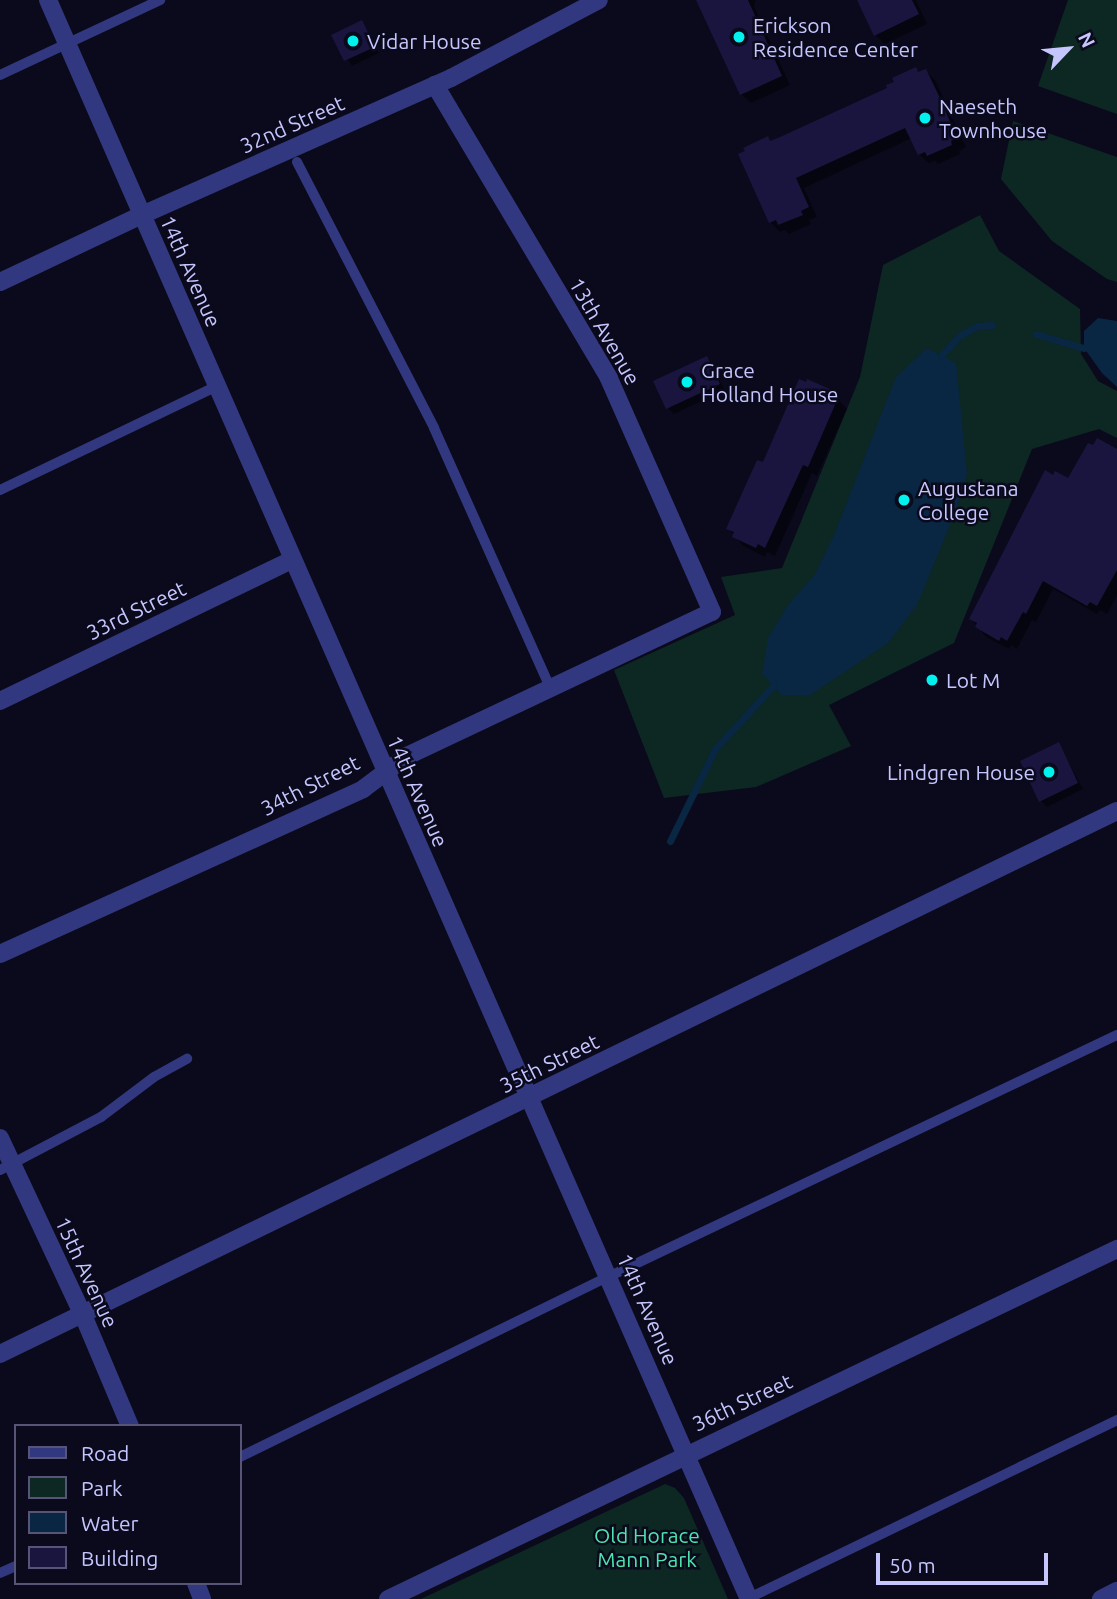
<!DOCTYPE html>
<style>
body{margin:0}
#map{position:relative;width:1117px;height:1599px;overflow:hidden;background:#0b0a1d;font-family:Ubuntu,sans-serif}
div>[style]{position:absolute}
.green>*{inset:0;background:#0d2723}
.water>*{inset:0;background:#092642}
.shadow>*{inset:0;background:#0007}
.stream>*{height:7px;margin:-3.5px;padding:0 3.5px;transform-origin:3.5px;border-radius:3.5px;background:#092642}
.building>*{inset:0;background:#19153f}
.service>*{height:10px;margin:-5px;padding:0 5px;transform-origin:5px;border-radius:5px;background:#32387f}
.minor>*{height:18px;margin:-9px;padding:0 9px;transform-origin:9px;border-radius:9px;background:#32387f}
.tertiary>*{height:18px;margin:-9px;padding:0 9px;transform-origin:9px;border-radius:9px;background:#32387f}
.dots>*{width:19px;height:19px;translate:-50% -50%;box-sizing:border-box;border:4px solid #0b0a1d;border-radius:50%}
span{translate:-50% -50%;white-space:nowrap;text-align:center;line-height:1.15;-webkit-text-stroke:5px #0b0a1d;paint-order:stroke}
.poi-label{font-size:21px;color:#c6c6ff}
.left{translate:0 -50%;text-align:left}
.right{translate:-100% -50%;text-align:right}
.street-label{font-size:21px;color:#c6c6ff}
.park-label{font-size:21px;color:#4de4ae}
.legend{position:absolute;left:14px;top:1424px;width:228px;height:161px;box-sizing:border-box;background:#0b0a1d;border:2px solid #565577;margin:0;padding:9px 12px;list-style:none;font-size:21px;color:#c6c6ff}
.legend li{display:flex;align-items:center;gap:14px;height:35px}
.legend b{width:35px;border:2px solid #565577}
.north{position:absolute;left:1033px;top:14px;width:70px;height:70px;-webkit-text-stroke:5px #0b0a1d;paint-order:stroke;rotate:64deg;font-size:19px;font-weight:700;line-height:28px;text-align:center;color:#c6c6ff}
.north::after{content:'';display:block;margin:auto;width:24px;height:32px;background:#c6c6ff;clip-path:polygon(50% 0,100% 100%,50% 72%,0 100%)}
.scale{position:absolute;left:876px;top:1553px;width:172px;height:32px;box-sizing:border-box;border:4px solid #c6c6ff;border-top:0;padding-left:9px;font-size:21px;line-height:24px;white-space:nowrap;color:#c6c6ff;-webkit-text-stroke:5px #0b0a1d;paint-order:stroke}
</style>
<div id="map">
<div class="green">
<i style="clip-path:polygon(1068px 0,1117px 0,1117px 114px,1038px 86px)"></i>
<i style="clip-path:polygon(1013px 121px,1117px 157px,1117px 282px,1107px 279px,1052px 241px,1001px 179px)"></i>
<i style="clip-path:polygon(980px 215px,999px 251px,1080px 309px,1081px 354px,1098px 381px,1117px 391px,1117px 438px,1099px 429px,1032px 449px,954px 643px,829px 705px,851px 746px,756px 787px,664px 798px,614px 670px,735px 615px,721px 577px,782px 568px,860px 377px,883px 265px)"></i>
<i style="clip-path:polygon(665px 1484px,675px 1488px,684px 1498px,728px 1599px,421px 1599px)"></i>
</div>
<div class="water">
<i style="clip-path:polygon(1098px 318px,1117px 321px,1117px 387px,1102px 373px,1084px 348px,1084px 331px)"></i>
<i style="clip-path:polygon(927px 348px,956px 363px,967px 473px,956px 510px,917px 605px,888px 643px,810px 695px,781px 695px,762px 673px,768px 638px,788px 605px,815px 574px,834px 535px,896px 377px)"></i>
</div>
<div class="shadow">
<i style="clip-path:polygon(698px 0,756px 0,754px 6px,790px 85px,751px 103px,741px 94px)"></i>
<i style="clip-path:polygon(859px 0,916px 0,927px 24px,885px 44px,875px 35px)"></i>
<i style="clip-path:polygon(361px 22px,379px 53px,352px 66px,333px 36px)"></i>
<i style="clip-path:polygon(915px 69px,920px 74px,926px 71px,935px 80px,966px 147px,959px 151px,960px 154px,938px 164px,935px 161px,928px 163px,919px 154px,912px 138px,804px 188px,817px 217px,809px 220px,811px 224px,789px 234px,785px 230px,780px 232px,770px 222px,771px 142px,890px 89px)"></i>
<i style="clip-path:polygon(707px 358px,725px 390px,674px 414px,668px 408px)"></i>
<i style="clip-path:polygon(831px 391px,847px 409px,817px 476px,812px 473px,775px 556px,767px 552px,765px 557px,743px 546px,728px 528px,764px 464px)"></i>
<i style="clip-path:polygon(1117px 451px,1117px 596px,1107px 614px,1100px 610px,1097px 614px,1053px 589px,1036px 622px,1032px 620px,1017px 649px,1011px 645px,1009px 649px,986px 637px,971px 619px,1069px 481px)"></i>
<i style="clip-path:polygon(1058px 744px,1083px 789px,1047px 807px,1041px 801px)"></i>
</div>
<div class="stream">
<i style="left:1036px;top:334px;width:50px;rotate:16.3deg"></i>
<i style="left:942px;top:355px;width:25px;rotate:-48deg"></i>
<i style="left:959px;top:336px;width:21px;rotate:-29deg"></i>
<i style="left:977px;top:326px;width:15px;rotate:-4deg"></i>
<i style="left:670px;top:841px;width:102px;rotate:-63.9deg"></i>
<i style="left:715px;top:749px;width:86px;rotate:-47.4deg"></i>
</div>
<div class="building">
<i style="clip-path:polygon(696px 0,748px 0,782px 76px,740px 95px)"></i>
<i style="clip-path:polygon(857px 0,912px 0,919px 14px,874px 36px)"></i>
<i style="clip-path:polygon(362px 20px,375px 47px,344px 61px,331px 35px)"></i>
<i style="clip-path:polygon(916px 67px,918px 72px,926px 69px,939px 96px,957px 138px,951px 141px,952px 145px,927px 156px,925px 152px,918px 155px,905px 128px,796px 178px,809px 207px,801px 211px,803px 215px,778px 225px,776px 220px,769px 223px,738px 154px,745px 151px,743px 148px,768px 136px,770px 141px,778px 138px,887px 88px,886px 85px,894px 82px,892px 78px)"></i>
<i style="clip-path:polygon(707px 356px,720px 384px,666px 409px,653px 381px)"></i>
<i style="clip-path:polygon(799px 379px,806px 382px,807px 379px,832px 390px,831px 394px,838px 398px,808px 467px,803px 465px,765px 548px,758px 544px,756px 548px,732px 537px,734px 532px,726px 529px,757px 460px,763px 462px)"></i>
<i style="clip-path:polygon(1097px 438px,1117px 449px,1117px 570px,1097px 606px,1090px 602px,1087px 606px,1043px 581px,1026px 614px,1023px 612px,1007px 641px,1001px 637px,999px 641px,975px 627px,977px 623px,969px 619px,1045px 470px,1053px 475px,1055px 471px,1068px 478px,1088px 443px,1093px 445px)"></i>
<i style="clip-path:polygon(1059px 742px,1078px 783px,1039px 802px,1020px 761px)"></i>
</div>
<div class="service">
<i style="left:0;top:75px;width:177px;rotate:-25.1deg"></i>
<i style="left:297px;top:162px;width:299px;rotate:62.7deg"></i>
<i style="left:434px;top:428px;width:286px;rotate:65.9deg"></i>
<i style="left:0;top:490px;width:241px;rotate:-25.6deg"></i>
<i style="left:0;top:1170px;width:114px;rotate:-27.7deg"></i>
<i style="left:101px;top:1117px;width:66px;rotate:-37deg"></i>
<i style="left:154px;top:1077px;width:38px;rotate:-29deg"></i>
<i style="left:240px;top:1457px;width:410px;rotate:-26.1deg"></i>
<i style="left:608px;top:1277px;width:564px;rotate:-25.43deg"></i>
<i style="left:0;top:1573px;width:17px;rotate:-24deg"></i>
<i style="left:749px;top:1598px;width:409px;rotate:-25.8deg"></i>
</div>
<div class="minor">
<i style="left:0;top:282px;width:157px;rotate:-25.3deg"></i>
<i style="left:142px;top:215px;width:338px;rotate:-23.9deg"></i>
<i style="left:451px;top:78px;width:167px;rotate:-27.8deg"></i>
<i style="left:0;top:701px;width:324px;rotate:-25.8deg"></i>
<i style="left:0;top:954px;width:399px;rotate:-24.4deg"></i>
<i style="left:363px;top:789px;width:55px;rotate:-36.9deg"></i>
<i style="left:407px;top:756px;width:337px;rotate:-25.3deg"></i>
<i style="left:712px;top:612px;width:256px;rotate:-113.8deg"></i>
<i style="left:609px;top:378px;width:341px;rotate:-120.7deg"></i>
<i style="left:0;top:1138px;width:195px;rotate:64.9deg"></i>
<i style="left:83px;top:1315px;width:121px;rotate:67.1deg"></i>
<i style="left:0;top:1354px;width:1242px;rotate:-25.93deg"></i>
<i style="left:196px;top:1583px;width:17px;rotate:69deg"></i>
<i style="left:388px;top:1599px;width:809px;rotate:-25.65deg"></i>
<i style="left:1101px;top:1599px;width:18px;rotate:-27deg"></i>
</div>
<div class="tertiary">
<i style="left:48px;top:0;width:1746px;rotate:66.33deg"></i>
</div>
<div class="dots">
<i style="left:739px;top:37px;background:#00f1ee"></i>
<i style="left:353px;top:41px;background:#00f1ee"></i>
<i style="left:925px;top:118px;background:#00f1ee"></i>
<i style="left:687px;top:382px;background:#00f1ee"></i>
<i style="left:904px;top:500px;background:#00f1ee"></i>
<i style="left:932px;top:680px;background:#00f1ee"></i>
<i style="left:1049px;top:772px;background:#00f1ee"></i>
</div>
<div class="poi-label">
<span class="left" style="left:753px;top:37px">Erickson<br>Residence Center</span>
<span class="left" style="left:367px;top:41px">Vidar House</span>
<span class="left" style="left:939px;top:118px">Naeseth<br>Townhouse</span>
<span class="left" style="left:701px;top:382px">Grace<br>Holland House</span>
<span class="left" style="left:918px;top:500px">Augustana<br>College</span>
<span class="left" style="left:946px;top:680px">Lot M</span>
<span class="right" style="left:1035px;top:772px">Lindgren House</span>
</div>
<div class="street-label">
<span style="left:292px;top:124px;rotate:-24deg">32nd Street</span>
<span style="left:191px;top:271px;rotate:66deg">14th Avenue</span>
<span style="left:605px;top:331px;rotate:60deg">13th Avenue</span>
<span style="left:136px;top:610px;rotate:-26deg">33rd Street</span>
<span style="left:310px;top:785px;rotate:-27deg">34th Street</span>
<span style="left:418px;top:791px;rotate:66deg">14th Avenue</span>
<span style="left:549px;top:1063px;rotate:-26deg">35th Street</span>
<span style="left:87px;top:1272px;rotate:65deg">15th Avenue</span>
<span style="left:648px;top:1309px;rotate:66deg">14th Avenue</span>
<span style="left:742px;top:1402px;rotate:-25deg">36th Street</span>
</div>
<div class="park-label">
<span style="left:647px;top:1547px">Old Horace<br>Mann Park</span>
</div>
<ul class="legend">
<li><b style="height:9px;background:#32387f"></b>Road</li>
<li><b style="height:19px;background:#0d2723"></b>Park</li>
<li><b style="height:19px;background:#092642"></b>Water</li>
<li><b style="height:19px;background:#19153f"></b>Building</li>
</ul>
<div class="north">N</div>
<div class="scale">50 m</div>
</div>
